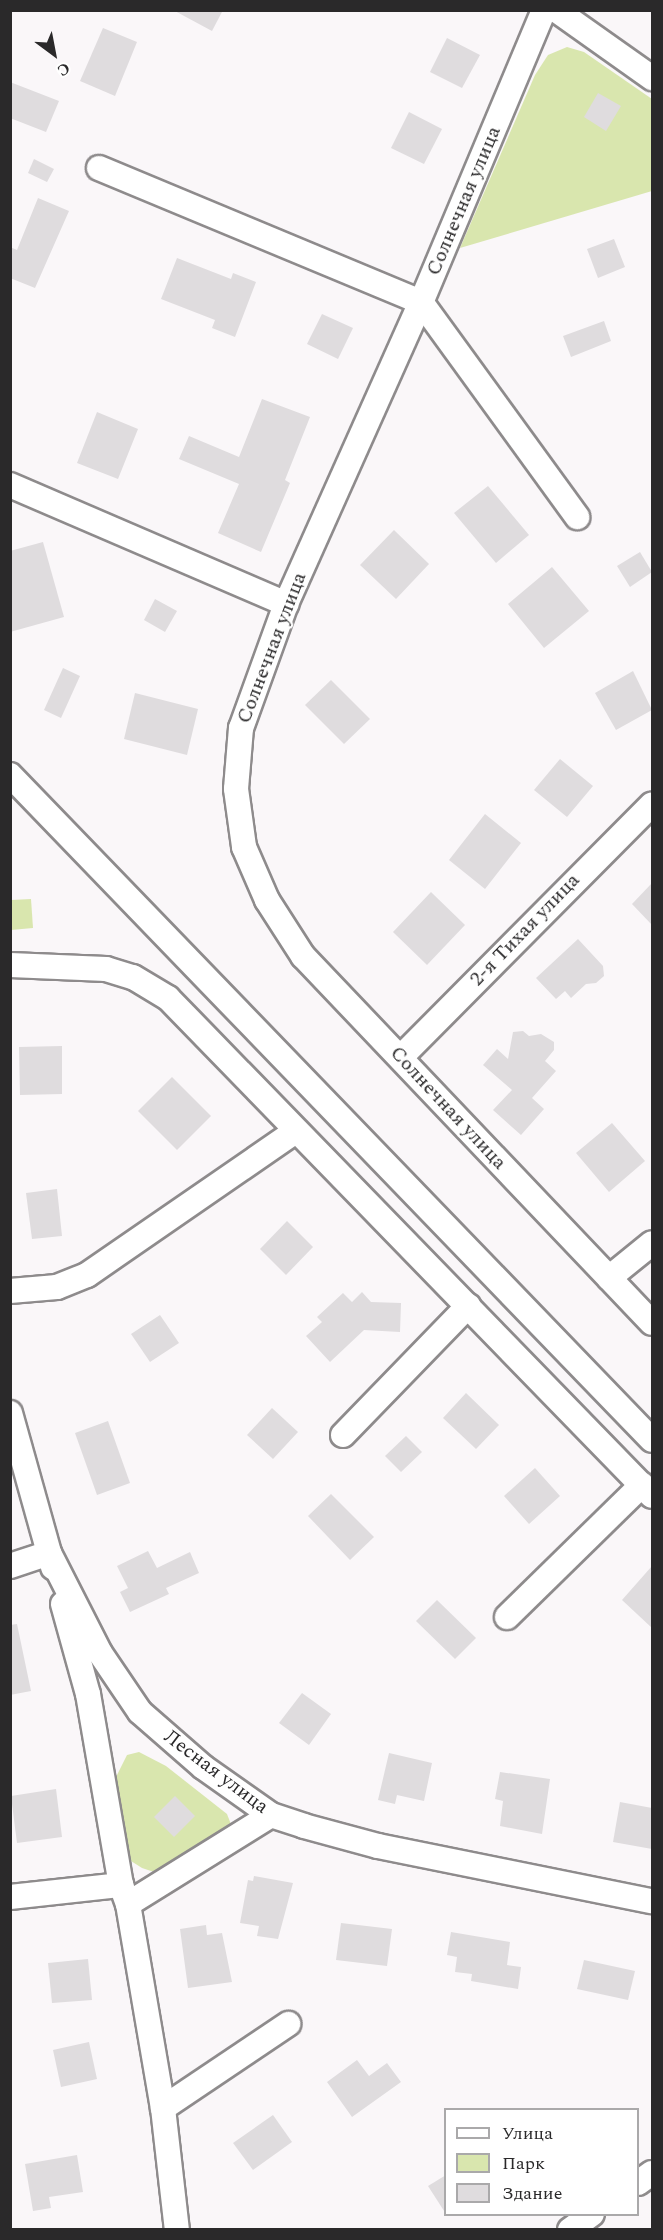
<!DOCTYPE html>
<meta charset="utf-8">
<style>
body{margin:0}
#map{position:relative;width:663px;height:2240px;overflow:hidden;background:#faf7f9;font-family:Spectral,serif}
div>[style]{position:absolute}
.green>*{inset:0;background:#d9e6ae}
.building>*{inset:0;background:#dfdcde}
.roads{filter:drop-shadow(2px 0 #8e8b8c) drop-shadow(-2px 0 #8e8b8c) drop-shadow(0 2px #8e8b8c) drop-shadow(0 -2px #8e8b8c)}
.minor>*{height:24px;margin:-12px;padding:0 12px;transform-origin:12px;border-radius:12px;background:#fff}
span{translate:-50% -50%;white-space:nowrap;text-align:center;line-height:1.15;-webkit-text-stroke:4.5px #fff;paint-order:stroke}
.street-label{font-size:20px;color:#2a292a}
.frame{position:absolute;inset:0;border:12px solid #2a292a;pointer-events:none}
.legend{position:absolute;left:444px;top:2108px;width:195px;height:108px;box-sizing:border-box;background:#fff;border:2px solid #aaa9aa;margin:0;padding:8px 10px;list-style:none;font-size:18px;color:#2a292a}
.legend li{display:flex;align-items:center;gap:12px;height:30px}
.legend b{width:30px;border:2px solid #aaa9aa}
.north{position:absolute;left:24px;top:24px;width:60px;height:60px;-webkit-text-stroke:4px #fff;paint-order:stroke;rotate:148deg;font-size:16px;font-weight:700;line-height:24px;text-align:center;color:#2a292a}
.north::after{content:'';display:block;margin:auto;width:21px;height:27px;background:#2a292a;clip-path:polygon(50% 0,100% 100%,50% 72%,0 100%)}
</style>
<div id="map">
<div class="green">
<i style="clip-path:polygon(567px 47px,584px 52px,652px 99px,652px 191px,460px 248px,535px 75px,548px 55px)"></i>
<i style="clip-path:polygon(31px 899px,33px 928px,11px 930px,11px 900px)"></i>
<i style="clip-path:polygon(139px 1752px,166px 1766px,227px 1814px,232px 1827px,170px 1869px,154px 1872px,142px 1868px,131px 1861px,120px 1837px,115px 1779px,127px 1755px)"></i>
</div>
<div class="building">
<i style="clip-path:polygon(173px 10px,223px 10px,212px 31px)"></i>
<i style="clip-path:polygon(103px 28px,137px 42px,115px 96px,80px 81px)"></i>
<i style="clip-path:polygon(447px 38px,480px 55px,462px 88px,430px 72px)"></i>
<i style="clip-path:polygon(10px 82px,59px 101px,46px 132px,10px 118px)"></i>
<i style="clip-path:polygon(598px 93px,621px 106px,606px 131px,584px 117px)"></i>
<i style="clip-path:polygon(409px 112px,442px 129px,424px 164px,391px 148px)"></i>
<i style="clip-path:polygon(34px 159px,54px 169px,47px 182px,28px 173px)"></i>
<i style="clip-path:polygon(38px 198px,69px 211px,35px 288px,10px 278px,10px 247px,17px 250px)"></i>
<i style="clip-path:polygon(614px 239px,625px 267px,598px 278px,587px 249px)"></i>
<i style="clip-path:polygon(177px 258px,231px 279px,233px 273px,256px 282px,235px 337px,212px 328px,215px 320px,161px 299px)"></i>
<i style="clip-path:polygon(322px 314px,353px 328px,338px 359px,307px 344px)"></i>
<i style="clip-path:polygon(604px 321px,611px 341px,571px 357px,563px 336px)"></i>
<i style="clip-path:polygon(262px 399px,310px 417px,285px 480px,290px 483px,261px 552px,218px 533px,239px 484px,179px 459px,189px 436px,239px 457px)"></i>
<i style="clip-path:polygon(97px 412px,138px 429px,118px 479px,77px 463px)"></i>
<i style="clip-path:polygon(488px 486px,529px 535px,496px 563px,454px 513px)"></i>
<i style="clip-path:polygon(394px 530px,429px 564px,396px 599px,360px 565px)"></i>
<i style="clip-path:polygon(43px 542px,64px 617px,10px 632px,10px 551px)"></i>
<i style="clip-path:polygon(640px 552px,652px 572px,630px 587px,617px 566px)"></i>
<i style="clip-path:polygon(552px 567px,589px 611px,544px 648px,508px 604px)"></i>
<i style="clip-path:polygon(155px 599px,177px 611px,165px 632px,144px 620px)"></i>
<i style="clip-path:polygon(63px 668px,80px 676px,61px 718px,44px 710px)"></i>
<i style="clip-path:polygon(633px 671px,652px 710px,616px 730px,595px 693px)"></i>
<i style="clip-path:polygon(331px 680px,370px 719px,344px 744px,305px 705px)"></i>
<i style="clip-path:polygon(135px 693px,198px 709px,187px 755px,124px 739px)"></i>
<i style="clip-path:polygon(560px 759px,593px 786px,567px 817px,534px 790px)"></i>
<i style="clip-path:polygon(485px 814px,521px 843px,485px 889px,449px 860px)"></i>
<i style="clip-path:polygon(652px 883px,652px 925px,632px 904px)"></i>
<i style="clip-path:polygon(431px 892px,465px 925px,427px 965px,393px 932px)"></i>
<i style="clip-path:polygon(578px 939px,603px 966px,604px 976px,596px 983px,586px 984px,571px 998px,565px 991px,556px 999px,536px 978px)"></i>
<i style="clip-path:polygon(523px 1031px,529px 1036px,541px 1034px,554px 1042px,554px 1050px,545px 1061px,556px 1071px,532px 1098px,544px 1109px,521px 1135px,493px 1110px,512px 1090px,483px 1065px,497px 1049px,508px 1059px,513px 1032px)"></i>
<i style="clip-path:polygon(62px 1046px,62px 1094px,20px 1095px,19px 1047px)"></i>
<i style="clip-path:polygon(172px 1077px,211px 1116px,177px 1150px,138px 1111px)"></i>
<i style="clip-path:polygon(612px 1123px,645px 1161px,609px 1192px,576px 1153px)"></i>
<i style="clip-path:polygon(57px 1189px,62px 1236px,32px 1239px,26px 1193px)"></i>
<i style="clip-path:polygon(287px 1221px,313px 1247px,286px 1275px,260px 1249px)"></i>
<i style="clip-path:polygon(362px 1292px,371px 1302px,401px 1303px,400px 1332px,364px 1330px,330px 1362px,306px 1336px,322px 1322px,317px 1317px,343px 1293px,352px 1302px)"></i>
<i style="clip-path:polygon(160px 1315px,179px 1343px,150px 1362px,131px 1334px)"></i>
<i style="clip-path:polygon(466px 1393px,499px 1425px,476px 1449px,443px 1418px)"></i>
<i style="clip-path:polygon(272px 1408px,298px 1432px,273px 1459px,247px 1435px)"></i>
<i style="clip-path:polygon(108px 1421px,130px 1483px,97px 1495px,75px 1433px)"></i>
<i style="clip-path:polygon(406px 1436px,422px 1452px,401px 1472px,385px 1456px)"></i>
<i style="clip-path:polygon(535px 1468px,560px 1496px,529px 1524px,504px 1496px)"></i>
<i style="clip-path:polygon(331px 1494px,374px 1537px,350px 1560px,308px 1516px)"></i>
<i style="clip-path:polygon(148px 1551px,157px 1568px,190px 1552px,199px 1573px,166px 1588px,169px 1594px,130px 1612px,120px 1592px,128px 1588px,117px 1566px)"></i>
<i style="clip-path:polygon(652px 1566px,652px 1628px,622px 1600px)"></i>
<i style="clip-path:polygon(437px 1600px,476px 1638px,455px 1659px,416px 1621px)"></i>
<i style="clip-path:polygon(17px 1624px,31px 1691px,10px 1695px,10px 1625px)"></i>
<i style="clip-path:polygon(302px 1693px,331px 1714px,309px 1745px,279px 1723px)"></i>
<i style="clip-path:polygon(389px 1753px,432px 1763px,424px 1801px,397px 1795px,395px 1804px,378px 1800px)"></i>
<i style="clip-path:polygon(500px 1772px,550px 1779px,542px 1834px,500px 1826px,503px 1801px,495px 1799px)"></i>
<i style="clip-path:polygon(56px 1789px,62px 1837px,17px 1843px,11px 1796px)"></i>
<i style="clip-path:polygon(175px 1796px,195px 1816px,174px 1837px,154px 1817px)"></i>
<i style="clip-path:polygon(620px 1802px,652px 1808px,652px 1849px,613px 1842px)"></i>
<i style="clip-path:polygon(254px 1876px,293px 1883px,278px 1939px,257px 1936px,259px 1926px,240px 1923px,248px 1880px,253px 1881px)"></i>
<i style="clip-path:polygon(341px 1923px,392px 1929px,387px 1966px,336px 1960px)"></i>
<i style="clip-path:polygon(206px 1925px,207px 1935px,222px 1933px,232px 1982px,188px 1988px,180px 1929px)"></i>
<i style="clip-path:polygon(451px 1932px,510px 1942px,507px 1965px,521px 1967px,518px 1989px,471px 1981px,472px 1974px,455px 1972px,457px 1957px,447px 1955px)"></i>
<i style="clip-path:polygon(88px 1959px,92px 2000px,52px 2003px,48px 1963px)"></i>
<i style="clip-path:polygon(584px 1960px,635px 1971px,628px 2000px,577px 1989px)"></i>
<i style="clip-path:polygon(89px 2042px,97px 2079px,61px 2087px,53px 2050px)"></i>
<i style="clip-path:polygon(357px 2060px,369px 2076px,387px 2063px,401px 2082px,352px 2117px,327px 2082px)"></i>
<i style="clip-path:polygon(273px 2115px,292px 2142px,253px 2170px,233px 2143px)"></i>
<i style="clip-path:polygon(77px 2155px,83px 2192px,49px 2197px,51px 2208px,33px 2211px,25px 2164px)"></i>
<i style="clip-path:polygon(446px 2175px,446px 2214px,428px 2186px)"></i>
</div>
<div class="roads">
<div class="minor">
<i style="left:544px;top:10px;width:317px;rotate:112.8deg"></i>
<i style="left:421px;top:302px;width:331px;rotate:114.1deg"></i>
<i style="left:286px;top:604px;width:132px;rotate:109.9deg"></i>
<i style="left:241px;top:728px;width:61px;rotate:94.7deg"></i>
<i style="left:236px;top:789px;width:59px;rotate:82.1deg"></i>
<i style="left:244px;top:847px;width:58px;rotate:66.5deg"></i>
<i style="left:267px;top:900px;width:67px;rotate:57.3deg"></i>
<i style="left:303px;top:956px;width:506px;rotate:46.44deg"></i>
<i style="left:556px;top:10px;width:118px;rotate:35.3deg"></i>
<i style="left:99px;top:168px;width:349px;rotate:22.6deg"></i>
<i style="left:421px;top:302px;width:266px;rotate:54deg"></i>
<i style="left:10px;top:485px;width:301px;rotate:23.3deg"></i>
<i style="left:10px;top:775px;width:924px;rotate:46.01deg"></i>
<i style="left:10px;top:965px;width:96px;rotate:2.4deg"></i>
<i style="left:106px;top:969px;width:28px;rotate:17deg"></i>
<i style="left:133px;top:977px;width:41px;rotate:31deg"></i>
<i style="left:168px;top:998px;width:694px;rotate:45.82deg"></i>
<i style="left:401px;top:1057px;width:356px;rotate:-45.2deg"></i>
<i style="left:609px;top:1278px;width:55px;rotate:-39.1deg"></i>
<i style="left:10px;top:1291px;width:47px;rotate:-4.9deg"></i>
<i style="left:57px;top:1287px;width:32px;rotate:-22deg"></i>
<i style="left:87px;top:1275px;width:252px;rotate:-34.6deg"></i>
<i style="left:10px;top:1413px;width:145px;rotate:74.4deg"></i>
<i style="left:49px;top:1553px;width:112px;rotate:63deg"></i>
<i style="left:100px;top:1653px;width:71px;rotate:55.9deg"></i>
<i style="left:140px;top:1712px;width:84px;rotate:41.1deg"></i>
<i style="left:203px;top:1767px;width:83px;rotate:35.2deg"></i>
<i style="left:271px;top:1815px;width:35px;rotate:18deg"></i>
<i style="left:304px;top:1826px;width:77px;rotate:15.1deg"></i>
<i style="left:378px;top:1846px;width:279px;rotate:11.4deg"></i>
<i style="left:343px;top:1435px;width:180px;rotate:-45.9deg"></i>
<i style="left:10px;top:1566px;width:41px;rotate:-18.4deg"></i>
<i style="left:49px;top:1553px;width:15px;rotate:74deg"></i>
<i style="left:63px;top:1604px;width:93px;rotate:74.5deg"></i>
<i style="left:88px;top:1694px;width:194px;rotate:80.2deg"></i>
<i style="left:121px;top:1885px;width:20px;rotate:70deg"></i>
<i style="left:128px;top:1904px;width:207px;rotate:80.3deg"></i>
<i style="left:163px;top:2108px;width:123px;rotate:83.5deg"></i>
<i style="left:507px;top:1617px;width:189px;rotate:-44.4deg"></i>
<i style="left:10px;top:1897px;width:112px;rotate:-6.2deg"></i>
<i style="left:128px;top:1904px;width:168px;rotate:-31.9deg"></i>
<i style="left:163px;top:2108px;width:151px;rotate:-33.9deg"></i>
<i style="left:638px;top:2183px;width:17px;rotate:-36deg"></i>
<i style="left:570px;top:2230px;width:27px;rotate:-36deg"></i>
</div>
</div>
<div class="street-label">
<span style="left:464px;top:201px;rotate:-67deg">Солнечная улица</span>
<span style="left:272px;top:648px;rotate:-69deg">Солнечная улица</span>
<span style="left:525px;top:930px;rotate:-46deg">2-я Тихая улица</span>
<span style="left:448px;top:1108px;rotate:47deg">Солнечная улица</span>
<span style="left:216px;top:1772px;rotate:37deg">Лесная улица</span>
</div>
<div class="frame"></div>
<ul class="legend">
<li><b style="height:8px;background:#fff"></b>Улица</li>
<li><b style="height:16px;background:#d9e6ae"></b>Парк</li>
<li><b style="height:16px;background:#dfdcde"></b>Здание</li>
</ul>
<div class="north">С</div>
</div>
